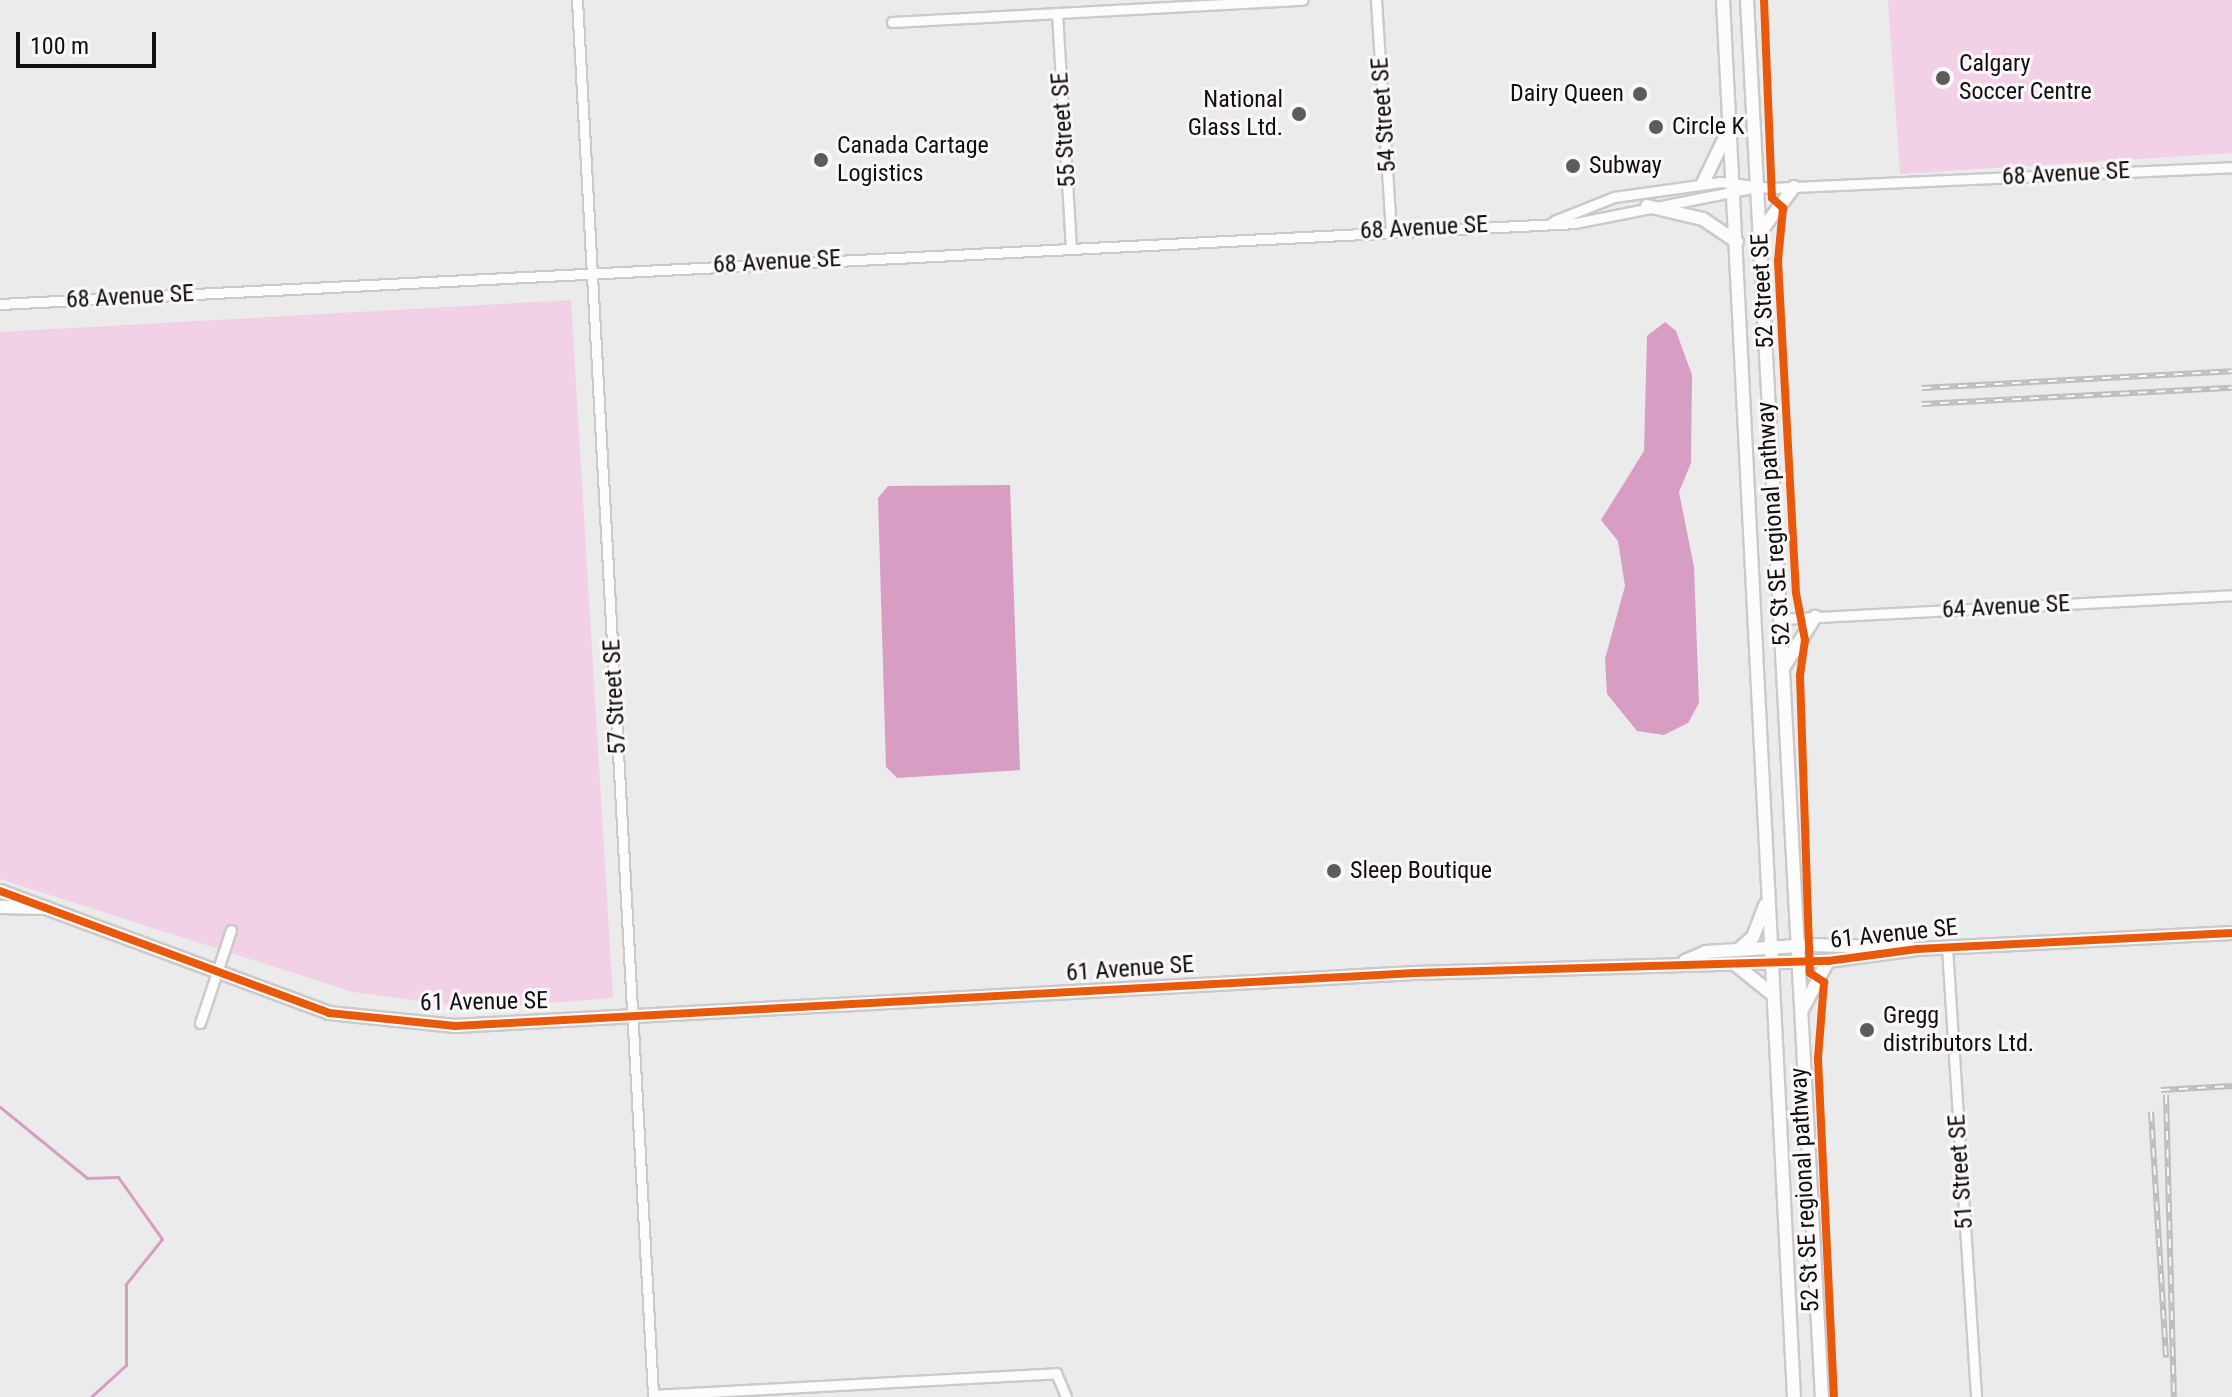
<!DOCTYPE html>
<style>
body{margin:0}
#map{position:relative;width:2232px;height:1397px;overflow:hidden;background:#ecebec;font-family:"Roboto Condensed",sans-serif}
div>[style]{position:absolute}
.green>*{inset:0;background:#f2d0e5}
.water>*{inset:0;background:#d79dc3}
.stream>*{height:3px;margin:-1.5px;padding:0 1.5px;transform-origin:1.5px;border-radius:1.5px;background:#d79dc3}
.roads{filter:drop-shadow(2px 0 #cbc9ca) drop-shadow(-2px 0 #cbc9ca) drop-shadow(0 2px #cbc9ca) drop-shadow(0 -2px #cbc9ca)}
.street>*{height:9px;margin:-4.5px;padding:0 4.5px;transform-origin:4.5px;border-radius:4.5px;background:#fcfcfc}
.secondary>*{height:12px;margin:-6px;padding:0 6px;transform-origin:6px;border-radius:6px;background:#fcfcfc}
.rail>*{height:6px;margin-top:-3px;transform-origin:0;background:repeating-linear-gradient(90deg,#fbf7f9 0 9px,#bebdbe 0 18px);box-sizing:border-box;border-block:2px solid #bebdbe}
.cycleway>*{height:8px;margin:-4px;padding:0 4px;transform-origin:4px;border-radius:4px;background:#e8590c}
.dots>*{width:22px;height:22px;translate:-50% -50%;box-sizing:border-box;border:4px solid #fbf7f9;border-radius:50%}
span{translate:-50% -50%;white-space:nowrap;text-align:center;line-height:1.15;-webkit-text-stroke:6px #fbf7f9;paint-order:stroke}
.poi-label{font-size:24px;color:#100f0f}
.left{translate:0 -50%;text-align:left}
.right{translate:-100% -50%;text-align:right}
.street-label{font-size:24px;color:#100f0f}
.scale{position:absolute;left:16px;top:32px;width:140px;height:36px;box-sizing:border-box;border:4px solid #100f0f;border-top:0;padding-left:10px;font-size:24px;line-height:28px;white-space:nowrap;color:#100f0f;-webkit-text-stroke:6px #fbf7f9;paint-order:stroke}
</style>
<div id="map">
<div class="green">
<i style="clip-path:polygon(1888px 0,2232px 0,2232px 153px,1900px 174px)"></i>
<i style="clip-path:polygon(571px 300px,613px 998px,479px 1009px,353px 992px,0 879px,0 332px)"></i>
</div>
<div class="water">
<i style="clip-path:polygon(1665px 322px,1676px 331px,1692px 375px,1691px 463px,1679px 492px,1694px 567px,1699px 703px,1688px 723px,1664px 735px,1637px 731px,1607px 694px,1605px 659px,1625px 586px,1618px 541px,1601px 520px,1644px 451px,1647px 336px)"></i>
<i style="clip-path:polygon(1010px 485px,1020px 770px,897px 778px,886px 767px,878px 498px,888px 486px)"></i>
</div>
<div class="stream">
<i style="left:0;top:1107px;width:112px;rotate:39.2deg"></i>
<i style="left:87px;top:1178px;width:31px;rotate:-2deg"></i>
<i style="left:118px;top:1177px;width:76px;rotate:54.6deg"></i>
<i style="left:162px;top:1239px;width:58px;rotate:128.7deg"></i>
<i style="left:126px;top:1284px;width:81px;rotate:90deg"></i>
<i style="left:126px;top:1365px;width:47px;rotate:137.6deg"></i>
</div>
<div class="roads">
<div class="street">
<i style="left:577px;top:0;width:1397px;rotate:86.88deg"></i>
<i style="left:653px;top:1395px;width:404px;rotate:-3.1deg"></i>
<i style="left:1056px;top:1373px;width:26px;rotate:67deg"></i>
<i style="left:1376px;top:0;width:229px;rotate:86.3deg"></i>
<i style="left:1057px;top:13px;width:233px;rotate:86.6deg"></i>
<i style="left:892px;top:22px;width:411px;rotate:-3.1deg"></i>
<i style="left:1554px;top:221px;width:65px;rotate:-21.8deg"></i>
<i style="left:1614px;top:197px;width:108px;rotate:-8deg"></i>
<i style="left:1721px;top:182px;width:50px;rotate:6.8deg"></i>
<i style="left:1771px;top:188px;width:461px;rotate:-2.6deg"></i>
<i style="left:0;top:304px;width:1577px;rotate:-2.94deg"></i>
<i style="left:1575px;top:223px;width:186px;rotate:-11.2deg"></i>
<i style="left:1780px;top:619px;width:453px;rotate:-3deg"></i>
<i style="left:1947px;top:947px;width:451px;rotate:86.3deg"></i>
<i style="left:200px;top:1023px;width:98px;rotate:-71.6deg"></i>
</div>
<div class="secondary">
<i style="left:1723px;top:0;width:1399px;rotate:87.09deg"></i>
<i style="left:1747px;top:0;width:1399px;rotate:86.93deg"></i>
<i style="left:1703px;top:183px;width:60px;rotate:-64.3deg"></i>
<i style="left:1647px;top:206px;width:57px;rotate:13.1deg"></i>
<i style="left:1703px;top:219px;width:41px;rotate:34.1deg"></i>
<i style="left:1761px;top:231px;width:55px;rotate:-53.1deg"></i>
<i style="left:1785px;top:665px;width:57px;rotate:-58deg"></i>
<i style="left:0;top:891px;width:351px;rotate:20.3deg"></i>
<i style="left:329px;top:1013px;width:127px;rotate:5.9deg"></i>
<i style="left:455px;top:1026px;width:961px;rotate:-3.16deg"></i>
<i style="left:1415px;top:973px;width:413px;rotate:-1.7deg"></i>
<i style="left:1828px;top:961px;width:90px;rotate:-7.7deg"></i>
<i style="left:1917px;top:949px;width:315px;rotate:-2.9deg"></i>
<i style="left:0;top:907px;width:47px;rotate:1.2deg"></i>
<i style="left:1738px;top:950px;width:20px;rotate:-41deg"></i>
<i style="left:1753px;top:937px;width:34px;rotate:-69deg"></i>
<i style="left:1685px;top:961px;width:23px;rotate:-23deg"></i>
<i style="left:1706px;top:952px;width:106px;rotate:-3.8deg"></i>
<i style="left:1812px;top:945px;width:98px;rotate:1.8deg"></i>
<i style="left:1736px;top:965px;width:48px;rotate:39deg"></i>
<i style="left:1803px;top:1008px;width:53px;rotate:-62deg"></i>
</div>
</div>
<div class="rail">
<i style="left:1922px;top:388px;width:310px;rotate:-3.1deg"></i>
<i style="left:1922px;top:404px;width:310px;rotate:-3deg"></i>
<i style="left:2161px;top:1090px;width:71px;rotate:-3.2deg"></i>
<i style="left:2166px;top:1095px;width:302px;rotate:88.5deg"></i>
<i style="left:2151px;top:1112px;width:246px;rotate:86.5deg"></i>
</div>
<div class="cycleway">
<i style="left:1764px;top:0;width:198px;rotate:87.7deg"></i>
<i style="left:1772px;top:198px;width:15px;rotate:42deg"></i>
<i style="left:1783px;top:208px;width:53px;rotate:95.4deg"></i>
<i style="left:1778px;top:261px;width:332px;rotate:86.9deg"></i>
<i style="left:1796px;top:593px;width:48px;rotate:79.2deg"></i>
<i style="left:1805px;top:640px;width:36px;rotate:98deg"></i>
<i style="left:1800px;top:676px;width:297px;rotate:88.1deg"></i>
<i style="left:1810px;top:973px;width:17px;rotate:33deg"></i>
<i style="left:1824px;top:982px;width:77px;rotate:94.5deg"></i>
<i style="left:1818px;top:1059px;width:338px;rotate:87.3deg"></i>
<i style="left:0;top:891px;width:351px;rotate:20.3deg"></i>
<i style="left:329px;top:1013px;width:127px;rotate:5.9deg"></i>
<i style="left:455px;top:1026px;width:961px;rotate:-3.16deg"></i>
<i style="left:1415px;top:973px;width:413px;rotate:-1.7deg"></i>
<i style="left:1828px;top:961px;width:90px;rotate:-7.7deg"></i>
<i style="left:1917px;top:949px;width:315px;rotate:-2.9deg"></i>
</div>
<div class="dots">
<i style="left:1943px;top:78px;background:#5d5c5c"></i>
<i style="left:1640px;top:94px;background:#5d5c5c"></i>
<i style="left:1299px;top:114px;background:#5d5c5c"></i>
<i style="left:1656px;top:127px;background:#5d5c5c"></i>
<i style="left:821px;top:160px;background:#5d5c5c"></i>
<i style="left:1573px;top:166px;background:#5d5c5c"></i>
<i style="left:1334px;top:871px;background:#5d5c5c"></i>
<i style="left:1867px;top:1030px;background:#5d5c5c"></i>
</div>
<div class="poi-label">
<span class="left" style="left:1959px;top:78px">Calgary<br>Soccer Centre</span>
<span class="right" style="left:1624px;top:94px">Dairy Queen</span>
<span class="right" style="left:1283px;top:114px">National<br>Glass Ltd.</span>
<span class="left" style="left:1672px;top:127px">Circle K</span>
<span class="left" style="left:837px;top:160px">Canada Cartage<br>Logistics</span>
<span class="left" style="left:1589px;top:166px">Subway</span>
<span class="left" style="left:1350px;top:871px">Sleep Boutique</span>
<span class="left" style="left:1883px;top:1030px">Gregg<br>distributors Ltd.</span>
</div>
<div class="street-label">
<span style="left:1384px;top:115px;rotate:-94deg">54 Street SE</span>
<span style="left:1064px;top:130px;rotate:-94deg">55 Street SE</span>
<span style="left:2066px;top:174px;rotate:-3deg">68 Avenue SE</span>
<span style="left:1424px;top:228px;rotate:-3deg">68 Avenue SE</span>
<span style="left:777px;top:262px;rotate:-3deg">68 Avenue SE</span>
<span style="left:1763px;top:291px;rotate:-93deg">52 Street SE</span>
<span style="left:130px;top:297px;rotate:-3deg">68 Avenue SE</span>
<span style="left:1774px;top:524px;rotate:-94deg">52 St SE regional pathway</span>
<span style="left:2006px;top:607px;rotate:-3deg">64 Avenue SE</span>
<span style="left:615px;top:697px;rotate:-93deg">57 Street SE</span>
<span style="left:1894px;top:934px;rotate:-6deg">61 Avenue SE</span>
<span style="left:1130px;top:969px;rotate:-4deg">61 Avenue SE</span>
<span style="left:484px;top:1002px;rotate:-1deg">61 Avenue SE</span>
<span style="left:1961px;top:1172px;rotate:-94deg">51 Street SE</span>
<span style="left:1805px;top:1190px;rotate:-93deg">52 St SE regional pathway</span>
</div>
<div class="scale">100 m</div>
</div>
